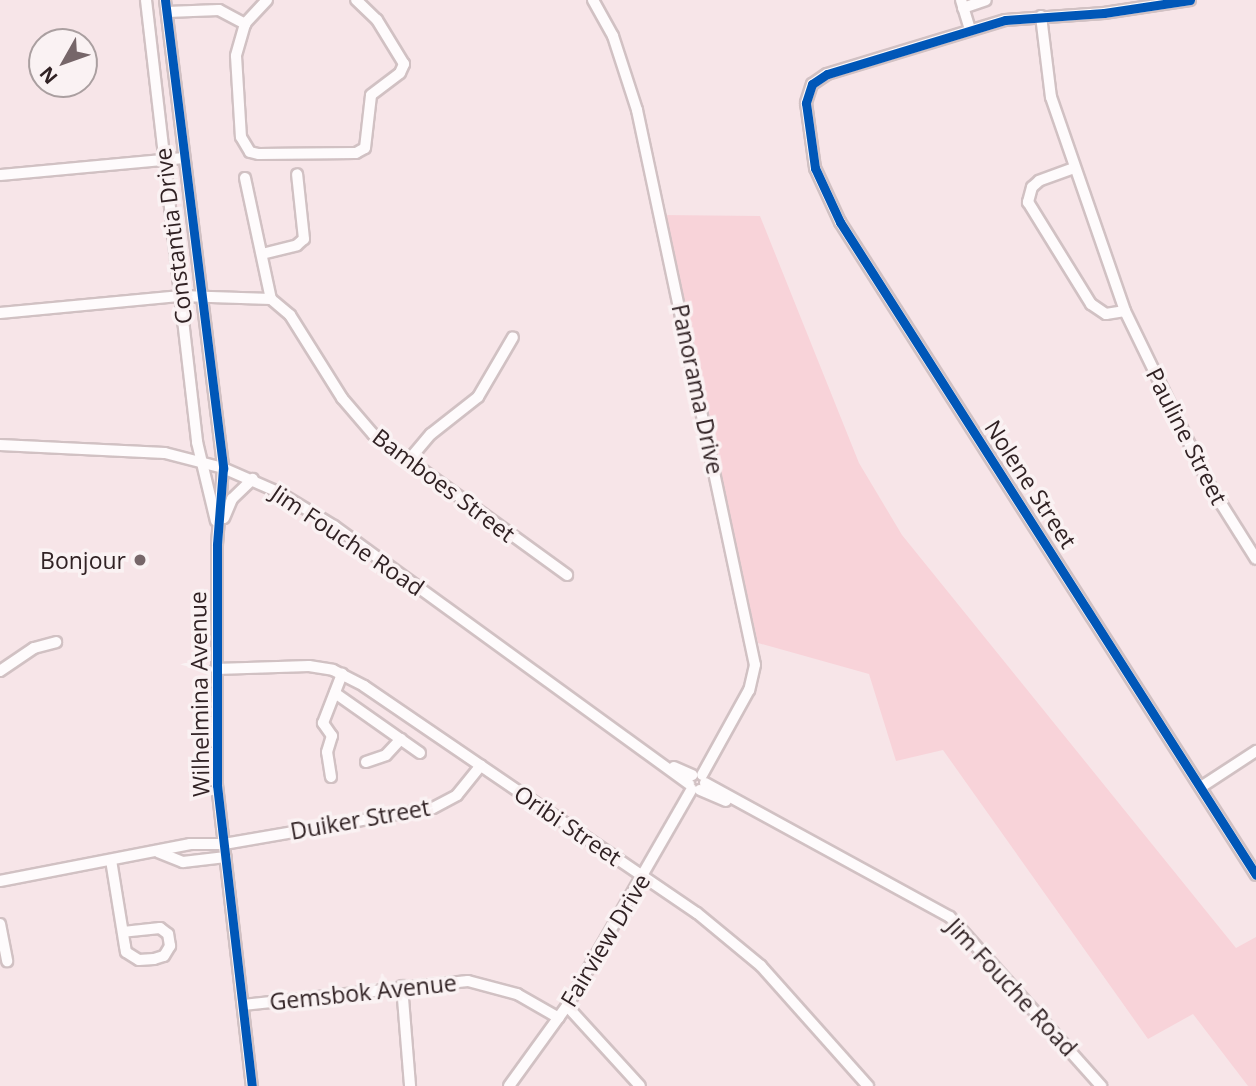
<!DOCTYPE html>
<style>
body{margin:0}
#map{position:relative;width:1256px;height:1086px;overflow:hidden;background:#f7e5e8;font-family:"Open Sans",sans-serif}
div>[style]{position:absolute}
.green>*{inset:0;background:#f8d3d9}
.roads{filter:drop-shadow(2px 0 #d1c1c3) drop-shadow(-2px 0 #d1c1c3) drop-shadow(0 2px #d1c1c3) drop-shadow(0 -2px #d1c1c3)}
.minor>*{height:10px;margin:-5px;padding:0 5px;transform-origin:5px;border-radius:5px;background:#fefbfc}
.cycleway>*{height:9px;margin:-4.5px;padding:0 4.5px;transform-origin:4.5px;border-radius:4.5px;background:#0057b8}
.dots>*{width:19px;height:19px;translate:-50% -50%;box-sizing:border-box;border:4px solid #faf2f3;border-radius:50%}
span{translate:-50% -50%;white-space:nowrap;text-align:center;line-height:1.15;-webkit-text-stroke:7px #faf2f3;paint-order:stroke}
.street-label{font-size:23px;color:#312224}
.poi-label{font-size:23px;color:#312224}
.right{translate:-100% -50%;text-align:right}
.north{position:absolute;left:28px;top:28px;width:70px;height:70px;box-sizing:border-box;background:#faf2f3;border:2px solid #aa9fa0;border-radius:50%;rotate:230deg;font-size:19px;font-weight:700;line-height:28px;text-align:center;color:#312224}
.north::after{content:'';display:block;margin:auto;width:24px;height:32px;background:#766669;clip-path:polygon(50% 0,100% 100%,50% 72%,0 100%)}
</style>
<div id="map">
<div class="green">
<i style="clip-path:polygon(661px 215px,760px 216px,859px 463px,902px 535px,1236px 948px,1256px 937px,1256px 1086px,1248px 1086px,1193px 1014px,1148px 1039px,943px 750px,896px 761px,869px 674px,758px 643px)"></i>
</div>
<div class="roads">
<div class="minor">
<i style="left:146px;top:0;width:445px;rotate:83.4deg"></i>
<i style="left:197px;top:442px;width:81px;rotate:76.5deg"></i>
<i style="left:165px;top:0;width:472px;rotate:82.9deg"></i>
<i style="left:223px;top:468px;width:77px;rotate:94.5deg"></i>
<i style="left:217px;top:545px;width:240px;rotate:90deg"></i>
<i style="left:217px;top:785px;width:303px;rotate:83.4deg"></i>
<i style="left:267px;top:0;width:33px;rotate:133deg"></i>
<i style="left:245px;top:24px;width:33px;rotate:106deg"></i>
<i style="left:236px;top:56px;width:81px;rotate:86.5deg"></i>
<i style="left:241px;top:137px;width:17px;rotate:59deg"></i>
<i style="left:250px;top:152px;width:9px;rotate:13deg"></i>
<i style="left:259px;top:154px;width:97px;rotate:-0.6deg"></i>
<i style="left:356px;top:153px;width:10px;rotate:-29deg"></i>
<i style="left:365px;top:148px;width:53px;rotate:-83.5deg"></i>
<i style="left:371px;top:95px;width:36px;rotate:-37deg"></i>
<i style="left:400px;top:73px;width:10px;rotate:-66deg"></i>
<i style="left:404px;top:64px;width:52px;rotate:-121.5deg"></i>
<i style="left:377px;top:20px;width:29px;rotate:-136deg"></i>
<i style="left:593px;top:0;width:41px;rotate:60.9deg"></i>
<i style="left:613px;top:36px;width:78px;rotate:72deg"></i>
<i style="left:637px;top:110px;width:567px;rotate:78deg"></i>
<i style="left:755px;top:665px;width:26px;rotate:103deg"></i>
<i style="left:749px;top:690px;width:97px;rotate:118.9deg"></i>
<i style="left:961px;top:0;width:30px;rotate:73deg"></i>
<i style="left:1190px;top:0;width:87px;rotate:171.4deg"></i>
<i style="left:1104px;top:13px;width:99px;rotate:176deg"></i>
<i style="left:1005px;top:20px;width:186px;rotate:163.1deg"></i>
<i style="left:827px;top:74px;width:18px;rotate:146deg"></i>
<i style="left:812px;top:84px;width:20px;rotate:108deg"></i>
<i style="left:806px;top:103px;width:66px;rotate:82.1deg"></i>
<i style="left:815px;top:168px;width:60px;rotate:65.2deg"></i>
<i style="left:840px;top:222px;width:774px;rotate:57.5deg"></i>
<i style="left:963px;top:8px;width:24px;rotate:-19deg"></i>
<i style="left:167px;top:12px;width:52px;rotate:-2.2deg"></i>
<i style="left:219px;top:10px;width:30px;rotate:28deg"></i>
<i style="left:1041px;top:16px;width:82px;rotate:83deg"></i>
<i style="left:1051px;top:97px;width:226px;rotate:70.9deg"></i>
<i style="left:1125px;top:311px;width:195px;rotate:64.1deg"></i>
<i style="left:1210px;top:486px;width:86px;rotate:57.8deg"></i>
<i style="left:1074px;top:168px;width:37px;rotate:160deg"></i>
<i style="left:1039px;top:181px;width:9px;rotate:139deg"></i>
<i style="left:1032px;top:187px;width:16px;rotate:105deg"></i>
<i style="left:1028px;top:202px;width:120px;rotate:58.3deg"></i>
<i style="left:1091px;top:304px;width:18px;rotate:34deg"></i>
<i style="left:1106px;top:314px;width:19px;rotate:-9deg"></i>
<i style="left:0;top:175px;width:185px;rotate:-5.3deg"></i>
<i style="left:245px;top:178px;width:124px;rotate:77.9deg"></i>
<i style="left:262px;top:254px;width:36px;rotate:-14deg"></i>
<i style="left:297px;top:245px;width:9px;rotate:-41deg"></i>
<i style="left:304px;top:239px;width:65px;rotate:-96.1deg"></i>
<i style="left:0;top:313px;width:182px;rotate:-5.4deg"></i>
<i style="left:181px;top:296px;width:90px;rotate:1.9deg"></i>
<i style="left:271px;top:299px;width:25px;rotate:40deg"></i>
<i style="left:290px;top:315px;width:98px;rotate:57.9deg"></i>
<i style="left:342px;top:398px;width:48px;rotate:49.3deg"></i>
<i style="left:373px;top:434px;width:240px;rotate:36deg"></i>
<i style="left:0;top:445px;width:165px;rotate:2.8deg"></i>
<i style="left:165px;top:453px;width:60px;rotate:14.5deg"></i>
<i style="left:223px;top:468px;width:60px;rotate:23.6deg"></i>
<i style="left:278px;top:492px;width:66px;rotate:31.3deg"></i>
<i style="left:334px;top:526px;width:439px;rotate:36deg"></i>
<i style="left:408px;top:461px;width:35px;rotate:-50deg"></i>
<i style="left:431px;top:434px;width:60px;rotate:-38.2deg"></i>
<i style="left:478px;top:397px;width:69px;rotate:-59.7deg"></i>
<i style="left:224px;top:518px;width:21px;rotate:-67deg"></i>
<i style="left:232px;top:499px;width:29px;rotate:-44deg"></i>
<i style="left:216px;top:669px;width:93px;rotate:-1.8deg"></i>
<i style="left:309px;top:666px;width:24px;rotate:9deg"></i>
<i style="left:333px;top:670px;width:35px;rotate:27deg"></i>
<i style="left:364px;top:686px;width:403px;rotate:34.3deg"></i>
<i style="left:697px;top:913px;width:83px;rotate:39.6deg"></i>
<i style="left:761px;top:966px;width:161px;rotate:48.3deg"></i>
<i style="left:0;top:671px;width:41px;rotate:-34.1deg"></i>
<i style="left:34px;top:648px;width:23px;rotate:-15deg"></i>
<i style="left:335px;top:693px;width:104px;rotate:35.2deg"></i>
<i style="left:366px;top:762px;width:21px;rotate:-19deg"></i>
<i style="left:386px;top:755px;width:22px;rotate:-47deg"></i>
<i style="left:674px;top:767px;width:20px;rotate:24deg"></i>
<i style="left:331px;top:777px;width:25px;rotate:-99deg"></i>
<i style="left:327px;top:752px;width:17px;rotate:-73deg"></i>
<i style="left:332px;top:736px;width:16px;rotate:-125deg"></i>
<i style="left:323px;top:723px;width:53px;rotate:-68.8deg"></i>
<i style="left:705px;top:783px;width:279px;rotate:28.7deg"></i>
<i style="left:950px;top:917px;width:227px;rotate:48.2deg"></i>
<i style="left:1201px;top:787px;width:66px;rotate:-33.2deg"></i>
<i style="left:700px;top:790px;width:28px;rotate:23deg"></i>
<i style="left:158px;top:852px;width:27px;rotate:22deg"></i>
<i style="left:183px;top:862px;width:43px;rotate:-6.6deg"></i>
<i style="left:111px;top:860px;width:87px;rotate:80.8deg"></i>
<i style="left:125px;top:946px;width:6px;rotate:81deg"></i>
<i style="left:126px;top:952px;width:15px;rotate:32deg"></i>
<i style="left:139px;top:960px;width:15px;rotate:-4deg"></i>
<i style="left:154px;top:959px;width:10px;rotate:-17deg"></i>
<i style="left:164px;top:956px;width:12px;rotate:-59deg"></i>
<i style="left:170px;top:946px;width:12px;rotate:-99deg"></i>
<i style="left:168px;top:934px;width:10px;rotate:-143deg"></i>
<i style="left:160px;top:928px;width:37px;rotate:174deg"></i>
<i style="left:0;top:881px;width:194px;rotate:-11deg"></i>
<i style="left:190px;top:844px;width:34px"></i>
<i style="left:224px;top:844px;width:212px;rotate:-9.8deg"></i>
<i style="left:433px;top:808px;width:27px;rotate:-28deg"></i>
<i style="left:457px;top:795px;width:38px;rotate:-51deg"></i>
<i style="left:0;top:924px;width:38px;rotate:79deg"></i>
<i style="left:402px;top:986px;width:100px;rotate:85.4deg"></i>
<i style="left:243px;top:1005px;width:226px;rotate:-6.1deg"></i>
<i style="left:468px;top:981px;width:51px;rotate:14.9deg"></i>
<i style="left:517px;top:994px;width:48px;rotate:29.7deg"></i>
<i style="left:567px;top:1006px;width:108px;rotate:47.6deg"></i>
<i style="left:509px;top:1086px;width:99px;rotate:-54.1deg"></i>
<i style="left:567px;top:1006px;width:250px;rotate:-60.1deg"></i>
</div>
</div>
<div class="cycleway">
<i style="left:165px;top:0;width:472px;rotate:82.9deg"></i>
<i style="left:223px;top:468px;width:77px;rotate:94.5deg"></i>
<i style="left:217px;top:545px;width:240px;rotate:90deg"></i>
<i style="left:217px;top:785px;width:303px;rotate:83.4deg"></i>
<i style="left:1190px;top:0;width:87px;rotate:171.4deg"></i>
<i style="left:1104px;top:13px;width:99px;rotate:176deg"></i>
<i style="left:1005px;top:20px;width:186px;rotate:163.1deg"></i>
<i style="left:827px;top:74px;width:18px;rotate:146deg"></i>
<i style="left:812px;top:84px;width:20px;rotate:108deg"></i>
<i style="left:806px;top:103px;width:66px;rotate:82.1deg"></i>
<i style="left:815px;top:168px;width:60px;rotate:65.2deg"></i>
<i style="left:840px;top:222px;width:774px;rotate:57.5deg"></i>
</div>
<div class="dots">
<i style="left:140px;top:560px;background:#766669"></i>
</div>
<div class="street-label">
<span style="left:173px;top:236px;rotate:-97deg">Constantia Drive</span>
<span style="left:698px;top:389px;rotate:78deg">Panorama Drive</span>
<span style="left:1187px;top:436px;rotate:63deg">Pauline Street</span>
<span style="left:1031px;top:484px;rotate:57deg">Nolene Street</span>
<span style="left:444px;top:485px;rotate:37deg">Bamboes Street</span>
<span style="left:348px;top:540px;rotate:34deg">Jim Fouche Road</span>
<span style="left:199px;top:694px;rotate:-91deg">Wilhelmina Avenue</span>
<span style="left:360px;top:819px;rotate:-10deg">Duiker Street</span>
<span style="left:568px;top:825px;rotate:34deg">Oribi Street</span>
<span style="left:605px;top:940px;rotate:-59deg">Fairview Drive</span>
<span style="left:1012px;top:987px;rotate:47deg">Jim Fouche Road</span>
<span style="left:363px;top:992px;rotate:-6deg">Gemsbok Avenue</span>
</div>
<div class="poi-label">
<span class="right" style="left:126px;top:560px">Bonjour</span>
</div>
<div class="north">N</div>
</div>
